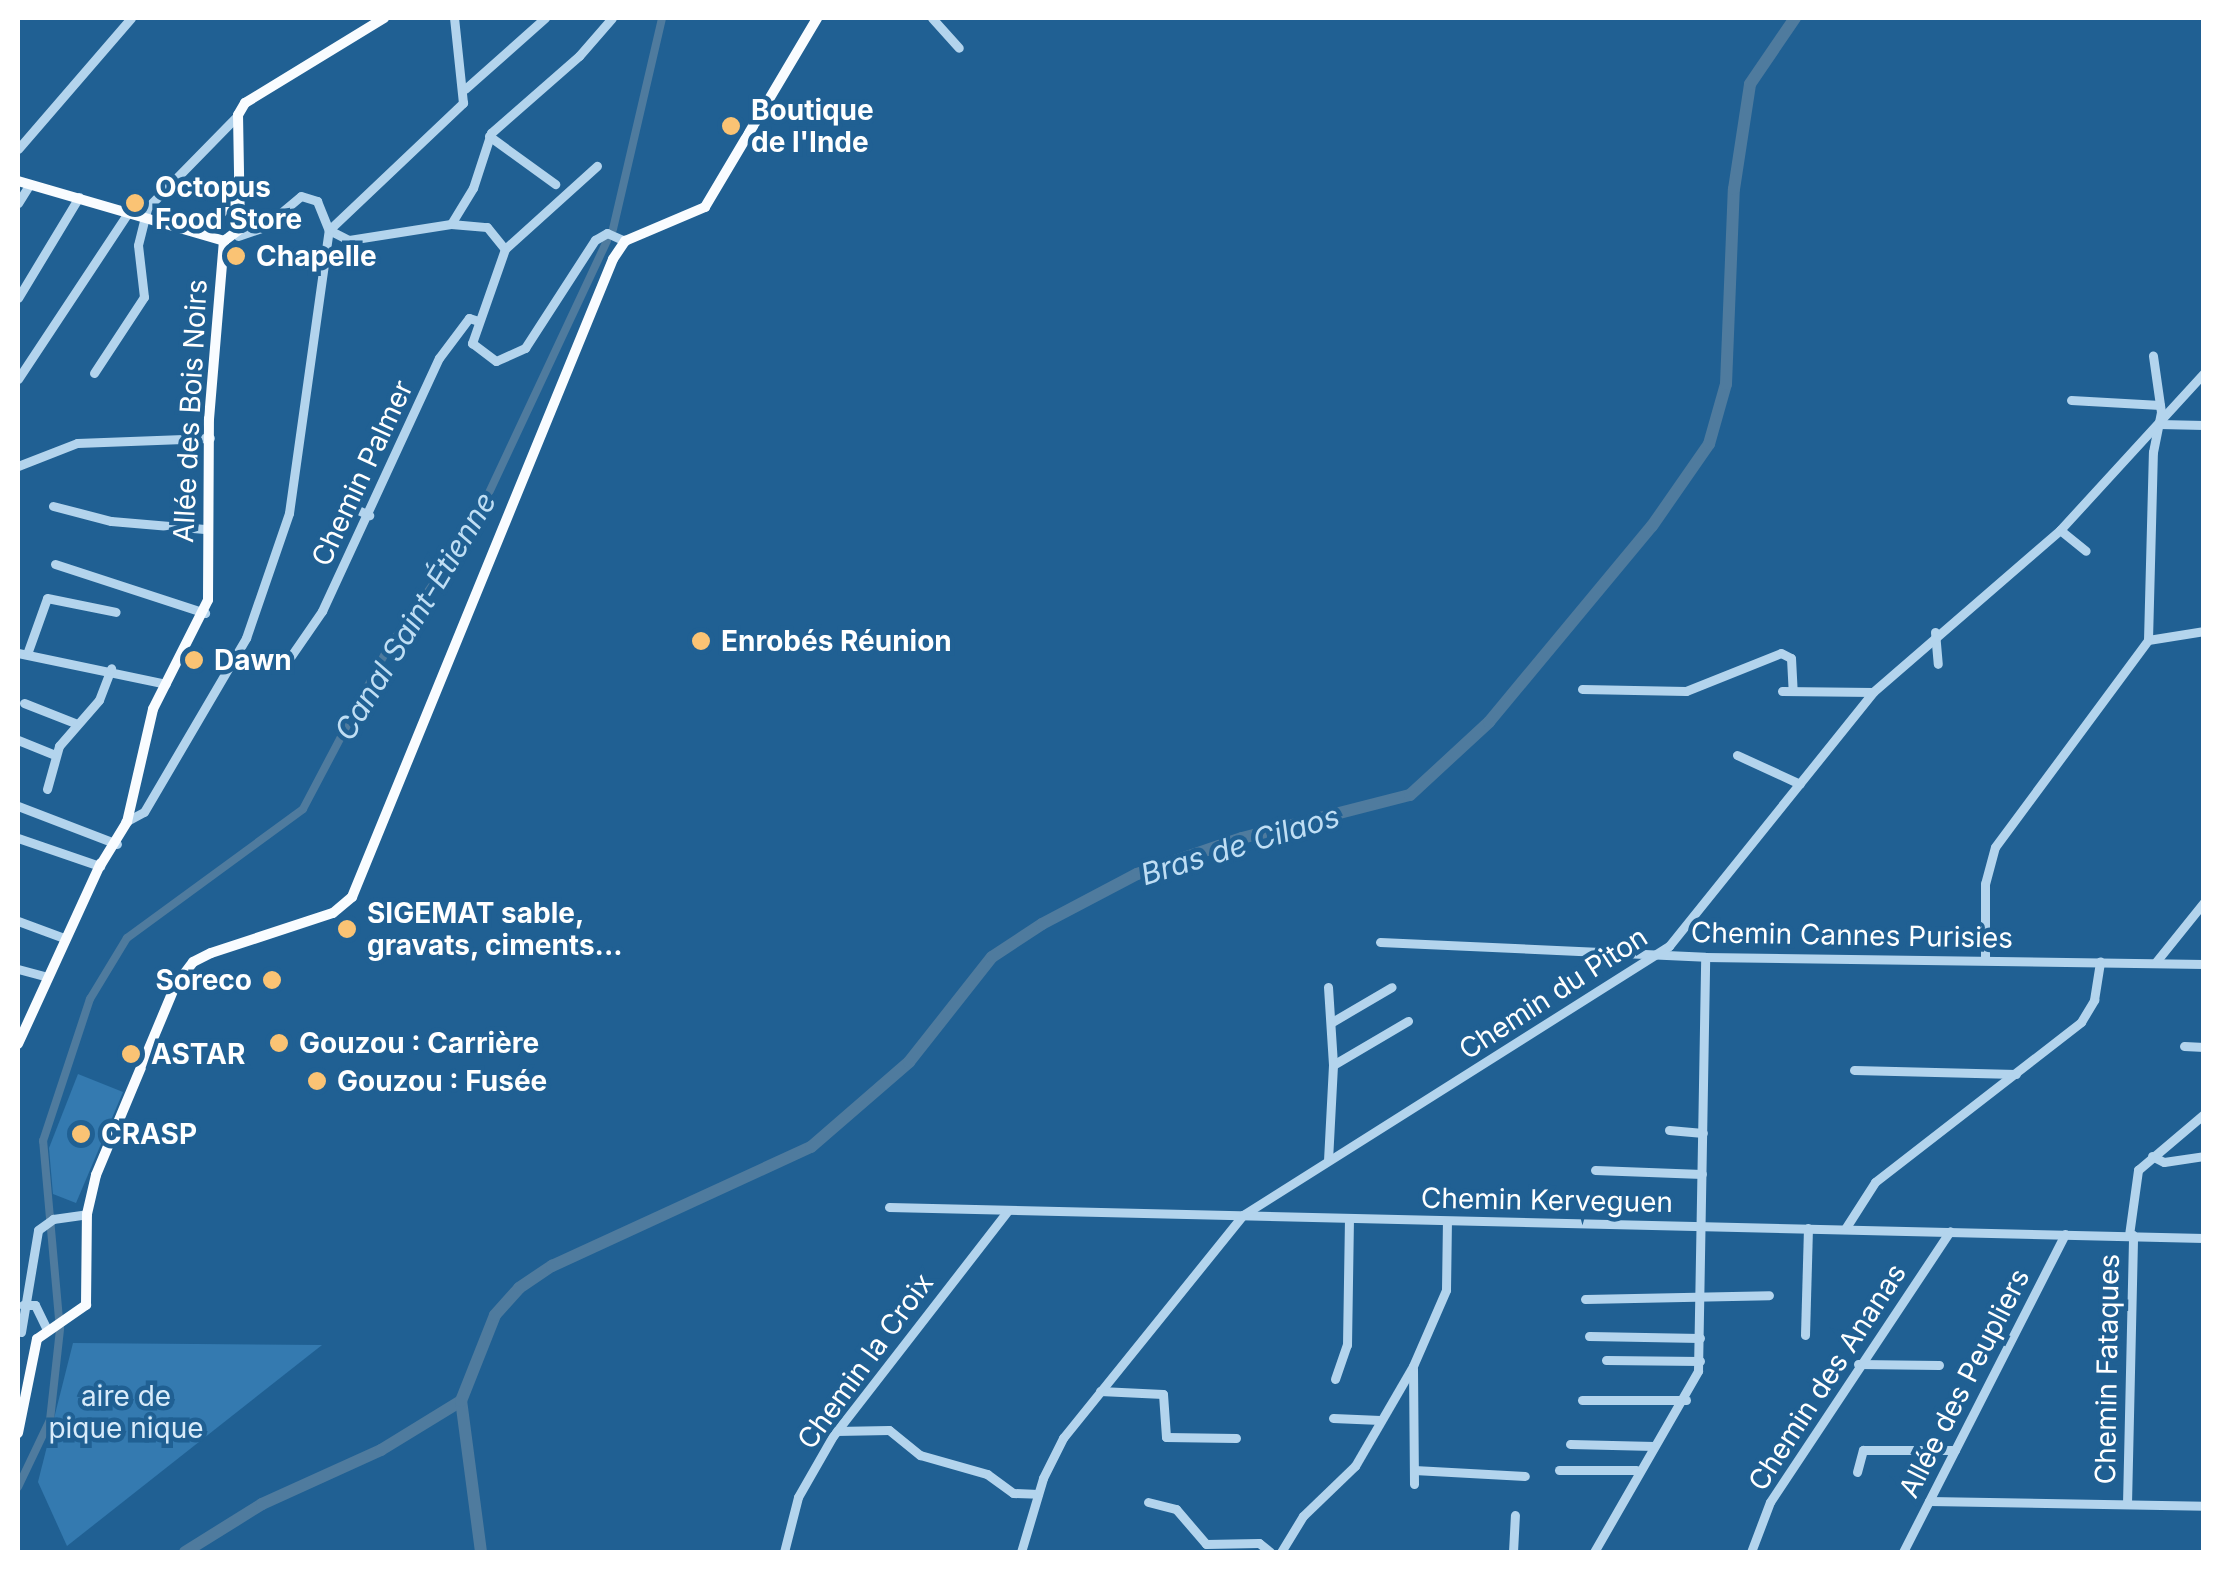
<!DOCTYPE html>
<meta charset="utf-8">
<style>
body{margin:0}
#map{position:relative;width:2221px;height:1570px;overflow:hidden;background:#206093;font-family:Inter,sans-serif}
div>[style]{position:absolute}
.green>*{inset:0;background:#347ab0}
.canal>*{height:8px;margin:-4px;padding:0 4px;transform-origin:4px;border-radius:4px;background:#4f7b9e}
.river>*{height:12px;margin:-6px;padding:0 6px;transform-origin:6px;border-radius:6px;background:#4f7b9e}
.minor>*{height:9px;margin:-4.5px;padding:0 4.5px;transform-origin:4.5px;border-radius:4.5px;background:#b3d4ed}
.major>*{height:10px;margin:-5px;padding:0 5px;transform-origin:5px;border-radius:5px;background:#f9fcff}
.dots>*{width:28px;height:28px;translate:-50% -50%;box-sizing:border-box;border:5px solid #206093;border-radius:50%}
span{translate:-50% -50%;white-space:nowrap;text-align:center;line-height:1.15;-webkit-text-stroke:9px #206093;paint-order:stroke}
.poi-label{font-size:28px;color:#fff;font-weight:700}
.left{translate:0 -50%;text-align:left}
.right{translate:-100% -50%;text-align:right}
.street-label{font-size:28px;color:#fff}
.park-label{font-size:28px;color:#d8ebfa}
.water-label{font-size:30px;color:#bfdef4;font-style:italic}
.frame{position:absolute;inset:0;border:20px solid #fff;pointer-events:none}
</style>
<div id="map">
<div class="green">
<i style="clip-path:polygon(78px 1074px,123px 1092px,76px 1203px,53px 1194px,49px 1148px)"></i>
<i style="clip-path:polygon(73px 1343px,322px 1345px,67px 1546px,38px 1482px)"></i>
</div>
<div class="canal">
<i style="left:613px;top:229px;width:217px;rotate:-76.9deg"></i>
<i style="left:59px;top:1319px;width:179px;rotate:-95.1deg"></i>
<i style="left:43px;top:1141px;width:150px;rotate:-71.7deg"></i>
<i style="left:90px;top:999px;width:71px;rotate:-58.8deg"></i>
<i style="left:127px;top:938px;width:218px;rotate:-36.2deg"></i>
<i style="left:303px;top:809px;width:182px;rotate:-62.2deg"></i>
<i style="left:388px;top:648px;width:146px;rotate:-54.8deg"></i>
<i style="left:472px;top:529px;width:318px;rotate:-64.9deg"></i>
<i style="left:18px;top:1487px;width:74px;rotate:-64.5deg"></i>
<i style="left:50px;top:1420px;width:92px;rotate:-83.7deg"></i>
</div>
<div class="river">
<i style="left:185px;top:1552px;width:91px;rotate:-31.9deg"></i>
<i style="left:262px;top:1504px;width:131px;rotate:-24.4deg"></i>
<i style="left:381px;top:1450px;width:94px;rotate:-31.5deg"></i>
<i style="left:481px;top:1552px;width:152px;rotate:-97.5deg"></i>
<i style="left:461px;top:1401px;width:92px;rotate:-68.4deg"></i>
<i style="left:495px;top:1315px;width:36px;rotate:-48deg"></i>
<i style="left:519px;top:1288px;width:40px;rotate:-34deg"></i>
<i style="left:552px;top:1266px;width:285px;rotate:-24.7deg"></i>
<i style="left:811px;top:1147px;width:130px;rotate:-40.9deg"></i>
<i style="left:909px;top:1062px;width:134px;rotate:-51.7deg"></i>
<i style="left:992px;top:957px;width:60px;rotate:-33.4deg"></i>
<i style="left:1042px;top:924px;width:107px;rotate:-27.8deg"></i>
<i style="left:1137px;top:874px;width:111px;rotate:-18.9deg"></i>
<i style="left:1242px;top:838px;width:173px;rotate:-14.4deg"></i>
<i style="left:1410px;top:795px;width:108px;rotate:-42.7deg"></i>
<i style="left:1489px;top:722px;width:255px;rotate:-50.3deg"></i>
<i style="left:1652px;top:526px;width:100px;rotate:-55.2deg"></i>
<i style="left:1709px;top:444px;width:62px;rotate:-74.2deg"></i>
<i style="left:1726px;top:384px;width:195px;rotate:-87.7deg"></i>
<i style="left:1734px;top:189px;width:106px;rotate:-81.3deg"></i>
<i style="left:1750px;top:84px;width:80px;rotate:-55.7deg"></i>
</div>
<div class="minor">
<i style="left:932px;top:18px;width:40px;rotate:48deg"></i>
<i style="left:465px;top:89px;width:107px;rotate:-41.6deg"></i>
<i style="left:489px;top:136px;width:82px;rotate:36deg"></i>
<i style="left:18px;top:149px;width:173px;rotate:-49.2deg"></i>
<i style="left:18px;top:203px;width:22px;rotate:-58deg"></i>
<i style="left:451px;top:224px;width:42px;rotate:-58.6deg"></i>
<i style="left:473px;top:188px;width:58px;rotate:-71.9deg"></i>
<i style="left:491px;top:133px;width:117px;rotate:-41.2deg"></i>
<i style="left:579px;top:56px;width:50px;rotate:-49deg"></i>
<i style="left:238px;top:236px;width:28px;rotate:-19deg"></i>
<i style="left:264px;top:227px;width:48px;rotate:-40deg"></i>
<i style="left:301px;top:196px;width:17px;rotate:17deg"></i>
<i style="left:317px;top:201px;width:31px;rotate:68deg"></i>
<i style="left:329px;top:230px;width:22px;rotate:27deg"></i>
<i style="left:349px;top:240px;width:103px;rotate:-8.9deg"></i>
<i style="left:451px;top:224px;width:36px;rotate:5deg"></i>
<i style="left:487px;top:227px;width:28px;rotate:51deg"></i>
<i style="left:505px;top:249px;width:100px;rotate:109.3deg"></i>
<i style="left:472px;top:343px;width:30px;rotate:37deg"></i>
<i style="left:496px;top:361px;width:32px;rotate:-24deg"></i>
<i style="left:525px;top:348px;width:129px;rotate:-57.1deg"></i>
<i style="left:595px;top:240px;width:14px;rotate:-30deg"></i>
<i style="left:607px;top:233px;width:20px;rotate:24deg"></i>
<i style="left:505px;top:249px;width:124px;rotate:-42.1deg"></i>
<i style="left:18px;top:298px;width:118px;rotate:-58.9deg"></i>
<i style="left:94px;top:373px;width:91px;rotate:-56.7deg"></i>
<i style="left:144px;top:297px;width:52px;rotate:-96.6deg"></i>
<i style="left:138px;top:245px;width:38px;rotate:-76deg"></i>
<i style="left:147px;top:208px;width:130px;rotate:-45.6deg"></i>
<i style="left:18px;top:379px;width:201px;rotate:-56.5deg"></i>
<i style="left:2071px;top:400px;width:89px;rotate:3.2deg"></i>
<i style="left:2159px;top:424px;width:45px;rotate:1.3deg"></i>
<i style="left:18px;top:466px;width:63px;rotate:-21.3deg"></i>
<i style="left:77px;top:443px;width:133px;rotate:-2.2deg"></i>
<i style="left:343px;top:503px;width:29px;rotate:25deg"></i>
<i style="left:53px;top:506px;width:60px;rotate:14.5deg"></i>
<i style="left:111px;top:521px;width:94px;rotate:4.9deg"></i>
<i style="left:2060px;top:530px;width:33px;rotate:39deg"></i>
<i style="left:55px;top:564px;width:158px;rotate:18.1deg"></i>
<i style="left:1935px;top:632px;width:32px;rotate:85deg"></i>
<i style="left:2148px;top:640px;width:57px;rotate:-9.1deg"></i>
<i style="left:18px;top:653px;width:151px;rotate:11.8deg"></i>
<i style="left:27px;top:654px;width:59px;rotate:-70.3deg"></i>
<i style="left:47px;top:598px;width:70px;rotate:11.5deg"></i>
<i style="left:291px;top:656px;width:55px;rotate:-55.4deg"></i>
<i style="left:322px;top:611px;width:279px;rotate:-65.2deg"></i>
<i style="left:439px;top:358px;width:50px;rotate:-53.1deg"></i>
<i style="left:469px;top:318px;width:9px;rotate:18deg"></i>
<i style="left:1582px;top:689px;width:104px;rotate:1.1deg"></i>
<i style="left:1686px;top:691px;width:102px;rotate:-21.8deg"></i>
<i style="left:1781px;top:653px;width:11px;rotate:27deg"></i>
<i style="left:1791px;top:658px;width:33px;rotate:87deg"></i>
<i style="left:1782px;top:691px;width:91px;rotate:0.6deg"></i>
<i style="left:24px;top:703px;width:55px;rotate:21.4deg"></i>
<i style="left:18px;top:740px;width:40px;rotate:22deg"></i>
<i style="left:1737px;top:755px;width:69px;rotate:24.7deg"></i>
<i style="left:47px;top:789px;width:45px;rotate:-74.4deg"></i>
<i style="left:59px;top:746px;width:61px;rotate:-49deg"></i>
<i style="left:99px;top:700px;width:34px;rotate:-69deg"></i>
<i style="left:18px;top:806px;width:106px;rotate:21deg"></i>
<i style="left:125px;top:822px;width:21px;rotate:-28deg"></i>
<i style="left:144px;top:812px;width:202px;rotate:-59.6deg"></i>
<i style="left:246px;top:638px;width:132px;rotate:-71deg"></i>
<i style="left:289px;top:513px;width:286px;rotate:-82deg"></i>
<i style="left:329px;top:230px;width:185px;rotate:-43.5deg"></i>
<i style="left:463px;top:103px;width:85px;rotate:-96deg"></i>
<i style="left:18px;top:838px;width:87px;rotate:18.9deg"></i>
<i style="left:18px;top:921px;width:49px;rotate:20.3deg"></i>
<i style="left:1380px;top:942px;width:325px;rotate:2.6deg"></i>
<i style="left:1705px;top:957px;width:499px;rotate:0.8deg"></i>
<i style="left:1985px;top:958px;width:74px;rotate:-90deg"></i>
<i style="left:1985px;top:884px;width:38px;rotate:-75deg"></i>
<i style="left:1995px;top:847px;width:257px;rotate:-53.5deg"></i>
<i style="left:2148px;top:640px;width:188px;rotate:-88.5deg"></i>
<i style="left:2153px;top:452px;width:41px;rotate:-78.7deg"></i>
<i style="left:2161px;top:412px;width:57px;rotate:-98.1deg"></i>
<i style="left:2155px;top:963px;width:78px;rotate:-51.2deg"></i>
<i style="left:18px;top:969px;width:30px;rotate:15deg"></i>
<i style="left:1328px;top:987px;width:78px;rotate:86.3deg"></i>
<i style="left:1333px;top:1065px;width:94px;rotate:93deg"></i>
<i style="left:1332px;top:1022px;width:69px;rotate:-30.3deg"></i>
<i style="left:2184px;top:1046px;width:20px;rotate:3deg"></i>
<i style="left:1333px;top:1065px;width:87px;rotate:-30.4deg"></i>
<i style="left:1854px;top:1070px;width:162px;rotate:1.4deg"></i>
<i style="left:1669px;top:1130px;width:34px;rotate:5deg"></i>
<i style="left:2152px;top:1156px;width:13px;rotate:27deg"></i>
<i style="left:2164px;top:1162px;width:40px;rotate:-8.5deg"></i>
<i style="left:1595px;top:1170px;width:107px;rotate:2.1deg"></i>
<i style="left:889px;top:1207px;width:1315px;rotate:1.35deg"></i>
<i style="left:1845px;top:1229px;width:56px;rotate:-57.4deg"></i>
<i style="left:1875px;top:1182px;width:261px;rotate:-37.8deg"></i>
<i style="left:2081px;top:1022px;width:26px;rotate:-59deg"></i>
<i style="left:2094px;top:1000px;width:39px;rotate:-81deg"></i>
<i style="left:2129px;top:1235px;width:66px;rotate:-82.1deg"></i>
<i style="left:2138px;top:1170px;width:87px;rotate:-40.3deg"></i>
<i style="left:1585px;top:1299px;width:184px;rotate:-1.2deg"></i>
<i style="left:23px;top:1305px;width:12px"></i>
<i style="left:35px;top:1305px;width:25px;rotate:64deg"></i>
<i style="left:21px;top:1332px;width:103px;rotate:-80.5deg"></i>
<i style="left:38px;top:1230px;width:19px;rotate:-36deg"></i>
<i style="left:53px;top:1219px;width:34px;rotate:-8deg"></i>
<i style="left:1805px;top:1335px;width:107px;rotate:-88.4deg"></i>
<i style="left:1589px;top:1336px;width:111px;rotate:1deg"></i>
<i style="left:1606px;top:1360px;width:94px;rotate:0.6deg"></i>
<i style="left:1858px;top:1364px;width:81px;rotate:0.7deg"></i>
<i style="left:1413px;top:1369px;width:115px;rotate:89.5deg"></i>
<i style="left:1335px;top:1379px;width:36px;rotate:-71deg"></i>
<i style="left:1347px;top:1345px;width:127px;rotate:-89.1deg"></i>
<i style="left:1100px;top:1391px;width:63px;rotate:2.7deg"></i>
<i style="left:1163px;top:1394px;width:43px;rotate:86deg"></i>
<i style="left:1166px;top:1437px;width:70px;rotate:0.8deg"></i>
<i style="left:1582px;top:1400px;width:104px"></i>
<i style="left:1333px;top:1418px;width:47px;rotate:2.4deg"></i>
<i style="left:836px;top:1431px;width:53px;rotate:-1.1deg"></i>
<i style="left:889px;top:1430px;width:40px;rotate:39deg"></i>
<i style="left:920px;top:1455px;width:70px;rotate:15.8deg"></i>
<i style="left:987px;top:1474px;width:32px;rotate:36deg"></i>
<i style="left:1013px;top:1493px;width:25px;rotate:2deg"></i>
<i style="left:1570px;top:1444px;width:84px;rotate:1.4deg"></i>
<i style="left:1414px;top:1470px;width:111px;rotate:3.1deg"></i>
<i style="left:1559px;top:1470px;width:77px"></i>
<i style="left:1857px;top:1472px;width:23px;rotate:-75deg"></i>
<i style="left:1863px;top:1450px;width:92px"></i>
<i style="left:1929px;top:1501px;width:275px;rotate:1deg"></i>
<i style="left:1148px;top:1502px;width:29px;rotate:14deg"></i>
<i style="left:1176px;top:1509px;width:46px;rotate:49.4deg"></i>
<i style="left:1206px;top:1544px;width:53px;rotate:-1.1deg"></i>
<i style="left:1259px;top:1543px;width:14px;rotate:39deg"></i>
<i style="left:2127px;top:1504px;width:269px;rotate:-88.7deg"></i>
<i style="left:784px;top:1552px;width:57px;rotate:-75.7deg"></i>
<i style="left:798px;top:1497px;width:70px;rotate:-60.2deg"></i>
<i style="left:833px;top:1436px;width:286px;rotate:-52.2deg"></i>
<i style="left:1021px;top:1552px;width:77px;rotate:-73.4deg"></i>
<i style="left:1043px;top:1478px;width:45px;rotate:-63.4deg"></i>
<i style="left:1063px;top:1438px;width:287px;rotate:-51.1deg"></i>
<i style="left:1243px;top:1215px;width:504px;rotate:-32.27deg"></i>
<i style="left:1669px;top:946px;width:326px;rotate:-51.2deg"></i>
<i style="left:1873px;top:692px;width:247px;rotate:-40.9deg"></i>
<i style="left:2060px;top:530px;width:213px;rotate:-47.5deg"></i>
<i style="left:1281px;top:1552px;width:42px;rotate:-58.6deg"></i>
<i style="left:1303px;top:1516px;width:72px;rotate:-43.9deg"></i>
<i style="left:1355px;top:1466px;width:116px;rotate:-59.9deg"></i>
<i style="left:1413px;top:1366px;width:83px;rotate:-66.5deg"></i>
<i style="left:1446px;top:1290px;width:69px;rotate:-89.2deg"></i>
<i style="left:1513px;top:1552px;width:37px;rotate:-87deg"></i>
<i style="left:1594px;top:1552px;width:209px;rotate:-60.1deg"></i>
<i style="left:1698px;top:1371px;width:414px;rotate:-89deg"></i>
<i style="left:1751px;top:1552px;width:53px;rotate:-69.2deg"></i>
<i style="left:1770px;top:1502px;width:325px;rotate:-56.4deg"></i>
<i style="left:1903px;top:1552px;width:357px;rotate:-63deg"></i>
</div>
<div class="major">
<i style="left:18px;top:181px;width:215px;rotate:16.2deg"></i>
<i style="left:196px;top:227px;width:19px;rotate:-16deg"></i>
<i style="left:214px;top:222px;width:33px;rotate:-51deg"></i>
<i style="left:224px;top:241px;width:20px;rotate:-37deg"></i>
<i style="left:240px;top:229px;width:114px;rotate:-91deg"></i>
<i style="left:238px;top:115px;width:14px;rotate:-60deg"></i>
<i style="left:245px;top:103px;width:163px;rotate:-31.4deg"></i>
<i style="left:100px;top:866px;width:52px;rotate:-58.5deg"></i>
<i style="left:127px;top:822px;width:116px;rotate:-77deg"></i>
<i style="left:153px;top:709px;width:122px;rotate:-63.2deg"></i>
<i style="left:208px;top:600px;width:181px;rotate:-89.7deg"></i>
<i style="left:209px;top:419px;width:179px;rotate:-85.2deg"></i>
<i style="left:18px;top:1044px;width:199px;rotate:-65.4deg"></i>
<i style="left:18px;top:1433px;width:96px;rotate:-78.6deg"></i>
<i style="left:37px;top:1339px;width:60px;rotate:-34.8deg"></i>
<i style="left:86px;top:1305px;width:91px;rotate:-89.4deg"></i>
<i style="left:87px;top:1214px;width:40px;rotate:-77deg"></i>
<i style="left:96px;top:1175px;width:205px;rotate:-67.3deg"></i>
<i style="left:175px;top:986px;width:30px;rotate:-53deg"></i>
<i style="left:193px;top:962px;width:20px;rotate:-27deg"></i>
<i style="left:211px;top:953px;width:128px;rotate:-18.2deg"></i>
<i style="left:333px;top:913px;width:25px;rotate:-40deg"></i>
<i style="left:352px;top:897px;width:689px;rotate:-67.75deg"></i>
<i style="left:613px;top:259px;width:22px;rotate:-56deg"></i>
<i style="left:625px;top:241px;width:87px;rotate:-23deg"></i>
<i style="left:705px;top:207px;width:220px;rotate:-59.3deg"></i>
</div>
<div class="dots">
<i style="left:731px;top:126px;background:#fac374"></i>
<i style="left:135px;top:203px;background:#fac374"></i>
<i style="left:236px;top:256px;background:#fac374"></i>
<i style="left:701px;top:641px;background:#fac374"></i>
<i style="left:194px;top:660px;background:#fac374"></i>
<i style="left:347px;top:929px;background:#fac374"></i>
<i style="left:272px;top:980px;background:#fac374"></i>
<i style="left:279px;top:1043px;background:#fac374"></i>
<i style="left:131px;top:1054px;background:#fac374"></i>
<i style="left:317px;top:1081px;background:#fac374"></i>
<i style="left:81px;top:1134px;background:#fac374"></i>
</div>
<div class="poi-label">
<span class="left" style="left:751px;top:126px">Boutique<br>de l'Inde</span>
<span class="left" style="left:155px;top:203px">Octopus<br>Food Store</span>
<span class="left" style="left:256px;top:256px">Chapelle</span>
<span class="left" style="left:721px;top:641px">Enrobés Réunion</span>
<span class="left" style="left:214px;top:660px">Dawn</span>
<span class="left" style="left:367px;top:929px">SIGEMAT sable,<br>gravats, ciments...</span>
<span class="right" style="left:252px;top:980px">Soreco</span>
<span class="left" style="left:299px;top:1043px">Gouzou : Carrière</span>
<span class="left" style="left:151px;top:1054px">ASTAR</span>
<span class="left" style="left:337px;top:1081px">Gouzou : Fusée</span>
<span class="left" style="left:101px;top:1134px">CRASP</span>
</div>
<div class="street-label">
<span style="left:190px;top:411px;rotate:-87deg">Allée des Bois Noirs</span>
<span style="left:362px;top:473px;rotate:-65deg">Chemin Palmer</span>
<span style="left:1852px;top:935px;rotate:1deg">Chemin Cannes Purisies</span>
<span style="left:1553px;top:993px;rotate:-33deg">Chemin du Piton</span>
<span style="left:1547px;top:1200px;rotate:1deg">Chemin Kerveguen</span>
<span style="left:865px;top:1361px;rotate:-54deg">Chemin la Croix</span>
<span style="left:2107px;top:1369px;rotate:-89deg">Chemin Fataques</span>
<span style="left:1827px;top:1377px;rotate:-57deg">Chemin des Ananas</span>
<span style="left:1964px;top:1383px;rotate:-63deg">Allée des Peupliers</span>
</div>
<div class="park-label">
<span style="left:126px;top:1412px">aire de<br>pique nique</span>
</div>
<div class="water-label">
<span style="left:415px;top:616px;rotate:-59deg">Canal Saint-Étienne</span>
<span style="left:1240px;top:845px;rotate:-17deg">Bras de Cilaos</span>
</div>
<div class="frame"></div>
</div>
